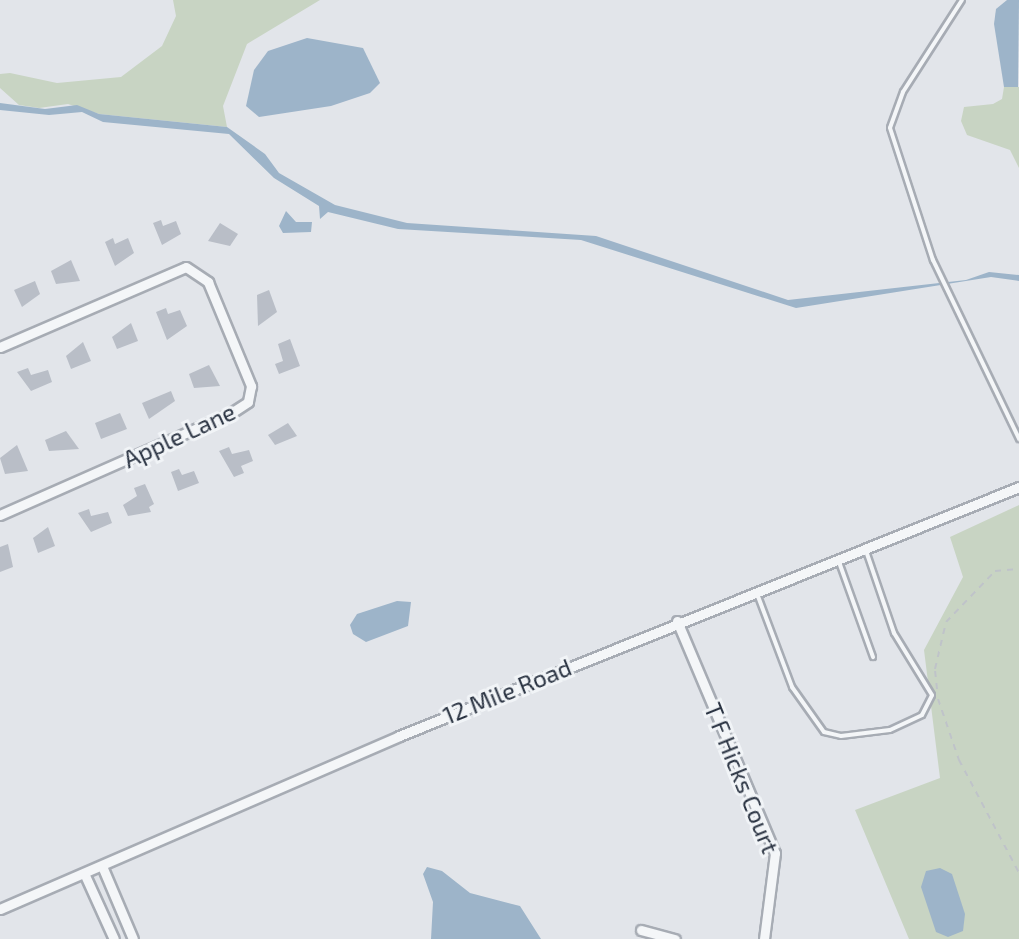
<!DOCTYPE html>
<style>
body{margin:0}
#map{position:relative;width:1019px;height:939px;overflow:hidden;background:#e2e5ea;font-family:"Exo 2",sans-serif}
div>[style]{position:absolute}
.green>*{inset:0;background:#c8d4c3}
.water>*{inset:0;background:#9db4c9}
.building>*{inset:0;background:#b9bec7}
.path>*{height:2px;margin-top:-1px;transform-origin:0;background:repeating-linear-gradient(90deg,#bfc3c9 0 6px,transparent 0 12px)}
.roads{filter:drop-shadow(2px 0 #a7acb4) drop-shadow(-2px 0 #a7acb4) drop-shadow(0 2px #a7acb4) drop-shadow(0 -2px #a7acb4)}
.service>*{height:4px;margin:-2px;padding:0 2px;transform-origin:2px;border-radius:2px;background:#f4f6f8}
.minor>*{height:9px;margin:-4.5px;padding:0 4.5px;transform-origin:4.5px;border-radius:4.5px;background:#f4f6f8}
span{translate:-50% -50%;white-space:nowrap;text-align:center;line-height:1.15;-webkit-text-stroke:6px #f1f4f7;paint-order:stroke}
.street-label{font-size:24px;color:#2a3342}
</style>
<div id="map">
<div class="green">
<i style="clip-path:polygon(173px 0,320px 0,247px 44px,223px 106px,227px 127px,99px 114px,68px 104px,39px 108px,19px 105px,0 88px,0 74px,10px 73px,57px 83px,121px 77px,162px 46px,176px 16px)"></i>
<i style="clip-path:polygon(1004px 87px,1019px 87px,1019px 168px,1010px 150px,967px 135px,961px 121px,964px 107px,993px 104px,1002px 99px)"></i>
<i style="clip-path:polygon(1019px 505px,1019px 939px,909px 939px,855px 810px,940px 778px,924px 650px,963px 577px,950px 537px)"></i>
</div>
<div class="water">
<i style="clip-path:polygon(1007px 0,1019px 0,1018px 87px,1004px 87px,994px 24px,996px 9px)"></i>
<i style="clip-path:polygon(307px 38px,363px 48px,380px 83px,370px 93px,331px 106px,259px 117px,246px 106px,254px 70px,268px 51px)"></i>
<i style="clip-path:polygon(0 103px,45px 109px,77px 105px,99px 114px,227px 127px,265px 154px,279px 173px,335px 205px,407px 223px,596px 236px,788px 300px,966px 280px,989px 272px,1019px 275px,1019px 281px,991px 277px,796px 308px,581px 240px,398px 229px,328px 212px,320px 219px,319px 206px,274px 178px,229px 134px,103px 122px,82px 112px,49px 115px,0 110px)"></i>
<i style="clip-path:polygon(286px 211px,296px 222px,312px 222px,311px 232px,283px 233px,279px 226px)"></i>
<i style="clip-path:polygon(397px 601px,411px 602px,408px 626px,366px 642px,353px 634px,350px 625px,357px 614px)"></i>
<i style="clip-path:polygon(427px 867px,442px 871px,470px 893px,520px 906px,541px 939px,431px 939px,433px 902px,423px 874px)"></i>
<i style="clip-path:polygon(940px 868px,952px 874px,965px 914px,963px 931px,948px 937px,936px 932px,921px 887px,926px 871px)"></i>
</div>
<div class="building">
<i style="clip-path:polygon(161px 220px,163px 226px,176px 221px,181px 234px,162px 245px,153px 223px)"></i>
<i style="clip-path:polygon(220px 223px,238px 234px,230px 246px,208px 241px)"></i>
<i style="clip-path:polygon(113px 238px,115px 244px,128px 238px,134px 253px,115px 266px,105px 242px)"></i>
<i style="clip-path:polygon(71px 260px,80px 281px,56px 284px,51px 271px)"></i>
<i style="clip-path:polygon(35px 281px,40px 294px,22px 307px,14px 290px)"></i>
<i style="clip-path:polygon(269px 290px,277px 312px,258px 326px,257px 295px)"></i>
<i style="clip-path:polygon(166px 308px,168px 314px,180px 310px,187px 326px,167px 340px,156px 312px)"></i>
<i style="clip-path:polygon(131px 323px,138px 341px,117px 349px,112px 337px)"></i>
<i style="clip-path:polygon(290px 339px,300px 366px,279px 374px,275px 364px,283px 361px,278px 344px)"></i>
<i style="clip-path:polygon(83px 342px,91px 361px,71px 369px,66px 356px)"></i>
<i style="clip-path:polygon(209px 365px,220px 386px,194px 388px,189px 374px)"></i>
<i style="clip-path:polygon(28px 368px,31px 375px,48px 370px,52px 382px,31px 391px,17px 372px)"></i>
<i style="clip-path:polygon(171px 391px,175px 401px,149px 419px,142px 403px)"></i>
<i style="clip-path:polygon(120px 413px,127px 429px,101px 439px,95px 423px)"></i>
<i style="clip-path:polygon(288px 423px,297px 436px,275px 445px,268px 435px)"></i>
<i style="clip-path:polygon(66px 431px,79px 449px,49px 451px,45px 440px)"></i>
<i style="clip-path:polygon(17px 445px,28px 471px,5px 474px,0 458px)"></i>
<i style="clip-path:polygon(229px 447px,232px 454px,249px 450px,253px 461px,241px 466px,244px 473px,234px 477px,219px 451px)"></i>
<i style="clip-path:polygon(179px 469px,182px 475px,194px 471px,199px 483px,178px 491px,171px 472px)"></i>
<i style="clip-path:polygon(145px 484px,154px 504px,149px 507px,151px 512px,128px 516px,123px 505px,137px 496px,134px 488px)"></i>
<i style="clip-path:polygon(89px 509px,91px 516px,108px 512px,112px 523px,91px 532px,78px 513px)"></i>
<i style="clip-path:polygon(48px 527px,55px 546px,38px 553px,33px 538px)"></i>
<i style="clip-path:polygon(8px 544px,13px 567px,0 572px,0 547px)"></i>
</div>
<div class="path">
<i style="left:937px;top:689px;width:20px;rotate:-96deg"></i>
<i style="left:935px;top:669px;width:48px;rotate:-76.8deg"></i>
<i style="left:946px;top:622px;width:71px;rotate:-46.1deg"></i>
<i style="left:995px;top:571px;width:24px;rotate:-5deg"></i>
<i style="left:938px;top:699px;width:65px;rotate:71deg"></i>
<i style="left:959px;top:760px;width:128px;rotate:62deg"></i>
</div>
<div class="roads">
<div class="service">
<i style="left:962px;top:0;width:109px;rotate:122.7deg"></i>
<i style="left:903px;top:92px;width:38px;rotate:110deg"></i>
<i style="left:890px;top:128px;width:139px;rotate:72deg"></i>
<i style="left:933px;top:260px;width:199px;rotate:64.3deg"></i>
<i style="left:839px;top:562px;width:101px;rotate:70.3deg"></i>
<i style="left:756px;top:591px;width:103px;rotate:69.4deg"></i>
<i style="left:792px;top:687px;width:55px;rotate:54.6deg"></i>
<i style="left:824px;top:732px;width:17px;rotate:13deg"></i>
<i style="left:841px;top:736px;width:49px;rotate:-7deg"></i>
<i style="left:890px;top:730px;width:35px;rotate:-25deg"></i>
<i style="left:922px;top:715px;width:22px;rotate:-63deg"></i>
<i style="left:932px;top:695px;width:73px;rotate:-121.5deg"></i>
<i style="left:894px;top:633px;width:90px;rotate:-108.8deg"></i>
</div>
<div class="minor">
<i style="left:0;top:347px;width:202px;rotate:-23.3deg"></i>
<i style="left:186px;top:267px;width:27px;rotate:34deg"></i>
<i style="left:208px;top:282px;width:113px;rotate:67.5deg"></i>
<i style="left:251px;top:386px;width:16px;rotate:101deg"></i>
<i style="left:248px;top:402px;width:20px;rotate:147deg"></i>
<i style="left:231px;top:413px;width:253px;rotate:156.2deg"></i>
<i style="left:677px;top:621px;width:252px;rotate:67.1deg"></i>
<i style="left:775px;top:853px;width:87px;rotate:97.3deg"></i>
<i style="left:102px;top:866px;width:79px;rotate:67deg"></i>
<i style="left:84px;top:873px;width:72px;rotate:65.6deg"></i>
<i style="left:0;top:909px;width:435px;rotate:-23.4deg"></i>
<i style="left:399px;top:736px;width:668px;rotate:-21.88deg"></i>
<i style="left:641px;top:930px;width:35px;rotate:15deg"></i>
</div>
</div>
<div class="street-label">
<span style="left:179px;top:435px;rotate:-25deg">Apple Lane</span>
<span style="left:507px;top:691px;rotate:-22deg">12 Mile Road</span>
<span style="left:742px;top:778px;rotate:68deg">T F Hicks Court</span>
</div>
</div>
